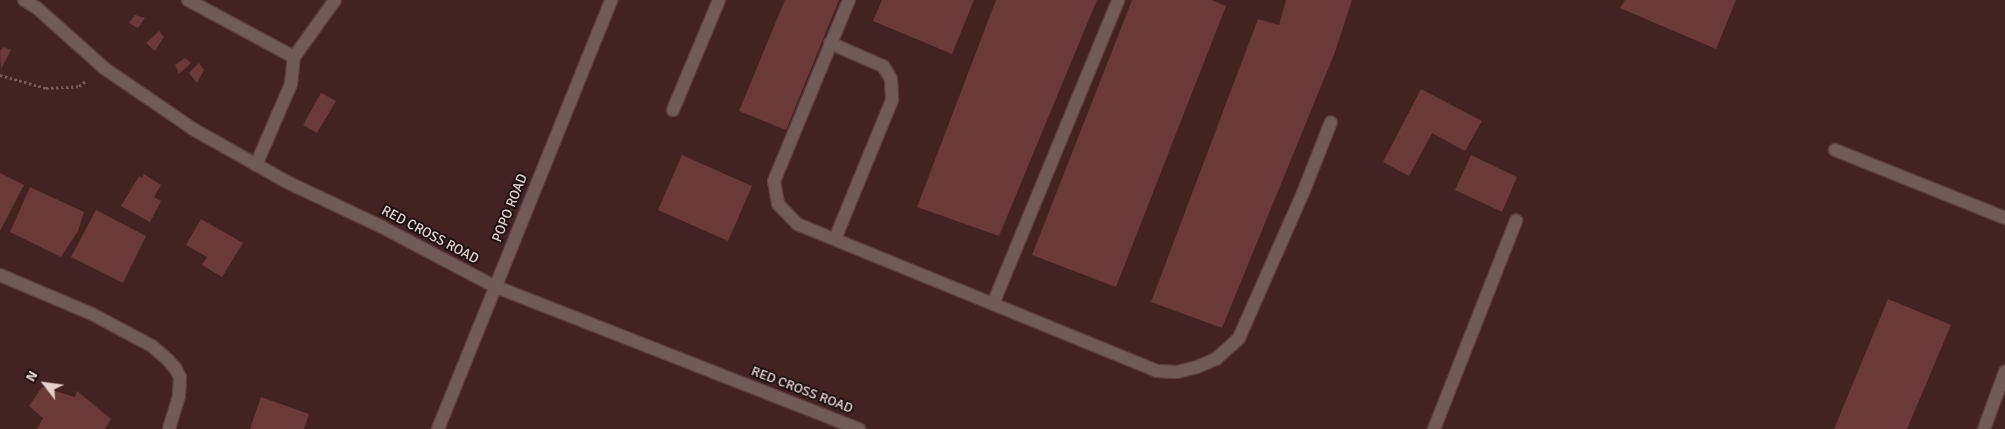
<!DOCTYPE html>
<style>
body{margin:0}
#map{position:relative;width:2005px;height:429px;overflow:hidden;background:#422322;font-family:Signika,sans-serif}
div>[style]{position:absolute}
.building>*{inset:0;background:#6a3a38}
.path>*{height:3px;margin-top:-1.5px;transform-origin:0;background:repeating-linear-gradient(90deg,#765b59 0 2.5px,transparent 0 5px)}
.roads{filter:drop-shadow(1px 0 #5c3f3e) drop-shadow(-1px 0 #5c3f3e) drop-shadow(0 1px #5c3f3e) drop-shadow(0 -1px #5c3f3e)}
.service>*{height:12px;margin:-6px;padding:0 6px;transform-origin:6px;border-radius:6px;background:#725a59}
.minor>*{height:12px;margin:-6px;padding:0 6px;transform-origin:6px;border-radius:6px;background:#725a59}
span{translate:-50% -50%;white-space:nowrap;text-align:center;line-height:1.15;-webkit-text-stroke:4px #1f1111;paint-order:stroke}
.street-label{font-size:14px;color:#e5d0ce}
.north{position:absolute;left:20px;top:359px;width:50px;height:50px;-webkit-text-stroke:4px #1f1111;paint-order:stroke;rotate:300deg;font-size:14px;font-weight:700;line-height:20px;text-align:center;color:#e5d0ce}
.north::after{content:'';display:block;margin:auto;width:18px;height:22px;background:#e5d0ce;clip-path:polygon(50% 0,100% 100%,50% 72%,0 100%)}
</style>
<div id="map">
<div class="building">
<i style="clip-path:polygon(785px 0,839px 0,786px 130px,739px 111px)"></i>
<i style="clip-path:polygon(882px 0,974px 0,952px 54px,873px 21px)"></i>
<i style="clip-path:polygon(996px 0,1097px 0,999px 236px,917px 207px)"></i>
<i style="clip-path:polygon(1132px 0,1211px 0,1226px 6px,1116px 287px,1032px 255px)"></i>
<i style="clip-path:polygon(1286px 0,1352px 0,1335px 52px,1222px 328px,1151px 302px,1258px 19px,1279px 25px)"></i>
<i style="clip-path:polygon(1625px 0,1736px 0,1716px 49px,1620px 8px)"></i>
<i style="clip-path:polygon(135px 15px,145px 18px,138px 28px,129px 23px)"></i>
<i style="clip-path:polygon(159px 31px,164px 37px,155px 51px,146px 43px)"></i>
<i style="clip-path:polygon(3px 47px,11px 50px,1px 69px,0 51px)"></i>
<i style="clip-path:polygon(185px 58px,191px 63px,179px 74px,175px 65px)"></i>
<i style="clip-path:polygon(199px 63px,204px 70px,197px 83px,189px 73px)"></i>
<i style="clip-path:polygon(1421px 89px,1482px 121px,1465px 151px,1432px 133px,1409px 176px,1383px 162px)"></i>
<i style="clip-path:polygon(321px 93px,336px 101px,317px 133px,303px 125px)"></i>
<i style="clip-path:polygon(682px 155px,752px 186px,728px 241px,658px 210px)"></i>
<i style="clip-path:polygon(1471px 155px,1517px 177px,1502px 212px,1455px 190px)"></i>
<i style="clip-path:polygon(0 173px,24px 185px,0 231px)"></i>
<i style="clip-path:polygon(144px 174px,161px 185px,154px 197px,161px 201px,150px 222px,121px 206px,139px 176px,142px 178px)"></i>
<i style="clip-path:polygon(30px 187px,84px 212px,78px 231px,61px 257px,10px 232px)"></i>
<i style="clip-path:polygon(96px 210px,146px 236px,123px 283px,71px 257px)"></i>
<i style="clip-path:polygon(201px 219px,243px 243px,222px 277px,202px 265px,207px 257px,186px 245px)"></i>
<i style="clip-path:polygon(1888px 299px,1951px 325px,1907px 429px,1834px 429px)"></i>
<i style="clip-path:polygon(42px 387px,75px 397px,77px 391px,111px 419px,105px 429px,37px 429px,43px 418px,29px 406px)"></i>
<i style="clip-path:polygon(261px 397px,309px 414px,304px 429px,250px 429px)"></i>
</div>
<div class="path">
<i style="left:0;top:75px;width:48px;rotate:15.8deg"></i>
<i style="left:46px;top:88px;width:33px;rotate:-3deg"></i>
<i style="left:79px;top:86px;width:9px;rotate:-36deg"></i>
</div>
<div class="roads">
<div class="service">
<i style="left:24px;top:0;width:15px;rotate:32deg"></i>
<i style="left:37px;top:8px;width:90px;rotate:41.8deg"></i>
<i style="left:104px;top:68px;width:108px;rotate:34.4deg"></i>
<i style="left:193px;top:129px;width:110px;rotate:29.4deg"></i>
<i style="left:289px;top:183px;width:103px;rotate:25.3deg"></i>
<i style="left:382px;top:227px;width:127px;rotate:27.8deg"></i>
<i style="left:849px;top:0;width:196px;rotate:112.5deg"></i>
<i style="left:774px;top:181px;width:23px;rotate:80deg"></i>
<i style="left:778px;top:204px;width:28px;rotate:46deg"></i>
<i style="left:797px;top:224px;width:389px;rotate:22.2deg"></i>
<i style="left:1157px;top:371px;width:20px;rotate:3deg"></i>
<i style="left:1177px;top:372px;width:21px;rotate:-14deg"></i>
<i style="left:1197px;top:367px;width:21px;rotate:-23deg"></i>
<i style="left:1216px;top:359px;width:31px;rotate:-42deg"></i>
<i style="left:1239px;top:338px;width:158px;rotate:-66.2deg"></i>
<i style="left:1303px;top:193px;width:76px;rotate:-68.5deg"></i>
<i style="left:830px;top:43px;width:58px;rotate:23.5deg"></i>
<i style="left:883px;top:66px;width:15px;rotate:58deg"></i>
<i style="left:891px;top:79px;width:21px;rotate:87deg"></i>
<i style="left:892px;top:100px;width:150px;rotate:112.3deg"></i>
<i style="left:673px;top:110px;width:119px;rotate:-67.3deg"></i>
<i style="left:1835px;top:150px;width:183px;rotate:21.8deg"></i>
<i style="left:993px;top:304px;width:329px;rotate:-67.6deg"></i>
<i style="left:1434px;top:429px;width:224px;rotate:-68.5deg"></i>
</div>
<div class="minor">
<i style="left:188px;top:0;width:120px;rotate:28.3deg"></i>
<i style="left:294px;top:57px;width:70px;rotate:-54.3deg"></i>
<i style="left:256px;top:165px;width:88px;rotate:-66.6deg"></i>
<i style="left:291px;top:84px;width:27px;rotate:-84deg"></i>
<i style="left:0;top:275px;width:100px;rotate:23deg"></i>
<i style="left:92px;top:314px;width:68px;rotate:28.1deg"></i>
<i style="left:152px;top:346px;width:21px;rotate:41deg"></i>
<i style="left:168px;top:360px;width:11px;rotate:49deg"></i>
<i style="left:175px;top:368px;width:10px;rotate:61deg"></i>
<i style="left:180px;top:377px;width:19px;rotate:93deg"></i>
<i style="left:179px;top:396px;width:34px;rotate:107deg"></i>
<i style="left:494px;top:286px;width:392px;rotate:21.4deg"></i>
<i style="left:438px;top:429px;width:463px;rotate:-68deg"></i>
<i style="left:1984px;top:429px;width:61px;rotate:-69.8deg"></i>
</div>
</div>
<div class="street-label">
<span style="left:510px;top:208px;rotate:-68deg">POPO ROAD</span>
<span style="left:430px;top:235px;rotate:28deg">RED CROSS ROAD</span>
<span style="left:802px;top:390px;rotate:21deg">RED CROSS ROAD</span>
</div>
<div class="north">N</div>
</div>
